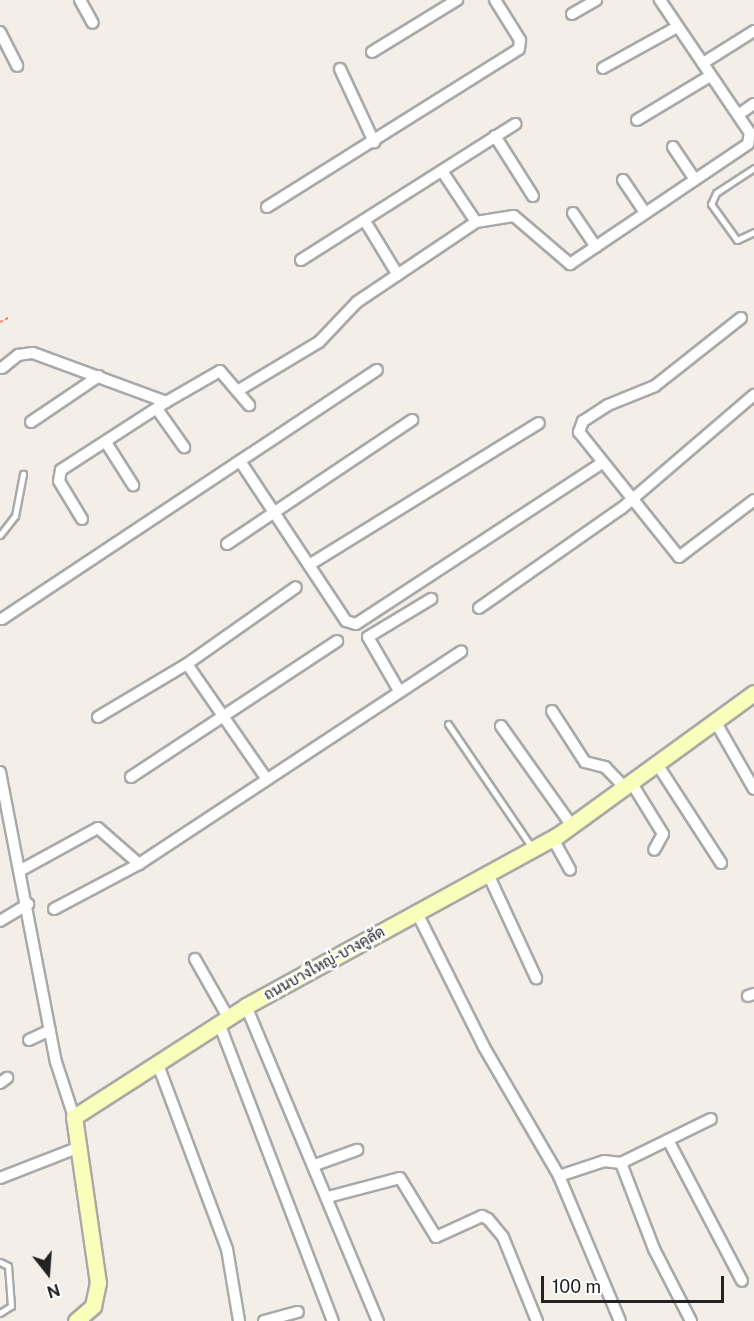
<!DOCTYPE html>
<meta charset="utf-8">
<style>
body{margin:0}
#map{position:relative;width:754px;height:1321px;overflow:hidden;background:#f3efe8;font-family:"Public Sans",Sarabun,sans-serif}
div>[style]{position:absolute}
.path>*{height:2px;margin-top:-1px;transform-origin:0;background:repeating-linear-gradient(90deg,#ff816d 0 3px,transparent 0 6px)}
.roads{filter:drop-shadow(2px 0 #a9a9a9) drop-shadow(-2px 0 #a9a9a9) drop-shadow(0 2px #a9a9a9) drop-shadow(0 -2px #a9a9a9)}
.lane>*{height:5px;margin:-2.5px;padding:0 2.5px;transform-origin:2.5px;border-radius:2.5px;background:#fff}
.street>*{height:10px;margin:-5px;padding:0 5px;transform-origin:5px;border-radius:5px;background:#fff}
.secondary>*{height:15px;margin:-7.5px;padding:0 7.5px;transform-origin:7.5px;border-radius:7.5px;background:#f9ffba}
span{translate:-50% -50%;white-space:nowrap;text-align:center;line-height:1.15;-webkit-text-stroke:5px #fff;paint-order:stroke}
.street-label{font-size:15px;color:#222}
.north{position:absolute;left:18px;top:1243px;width:60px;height:60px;-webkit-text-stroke:4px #fff;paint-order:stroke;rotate:163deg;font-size:16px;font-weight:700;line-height:24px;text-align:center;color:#222}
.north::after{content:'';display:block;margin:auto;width:21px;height:27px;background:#222;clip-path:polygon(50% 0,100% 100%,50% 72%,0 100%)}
.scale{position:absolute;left:541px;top:1276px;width:183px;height:27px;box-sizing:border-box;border:3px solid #222;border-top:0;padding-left:8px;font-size:18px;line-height:21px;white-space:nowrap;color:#222;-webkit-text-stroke:4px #fff;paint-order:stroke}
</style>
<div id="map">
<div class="path">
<i style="left:0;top:322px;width:11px;rotate:-27deg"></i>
</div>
<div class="roads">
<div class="lane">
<i style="left:754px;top:168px;width:45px;rotate:146.7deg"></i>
<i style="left:716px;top:193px;width:12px;rotate:114deg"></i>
<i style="left:711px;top:204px;width:44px;rotate:54.2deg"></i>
<i style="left:737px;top:240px;width:19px;rotate:-25deg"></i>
<i style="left:0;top:535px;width:24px;rotate:-52deg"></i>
<i style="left:15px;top:516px;width:43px;rotate:-79.2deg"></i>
<i style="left:448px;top:724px;width:151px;rotate:55.8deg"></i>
<i style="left:0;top:1262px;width:9px;rotate:27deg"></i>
<i style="left:8px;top:1266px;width:40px;rotate:85.7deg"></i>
<i style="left:11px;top:1306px;width:13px;rotate:148deg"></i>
</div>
<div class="street">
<i style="left:80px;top:0;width:26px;rotate:61deg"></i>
<i style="left:572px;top:14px;width:28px;rotate:-30deg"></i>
<i style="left:0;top:32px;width:38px;rotate:63deg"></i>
<i style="left:372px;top:52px;width:100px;rotate:-31.5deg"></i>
<i style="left:703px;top:63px;width:60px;rotate:-32.1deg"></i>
<i style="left:603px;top:68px;width:85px;rotate:-29deg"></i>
<i style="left:340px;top:69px;width:81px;rotate:65deg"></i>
<i style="left:738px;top:115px;width:19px;rotate:-35deg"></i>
<i style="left:637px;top:120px;width:85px;rotate:-31.1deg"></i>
<i style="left:495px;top:136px;width:71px;rotate:57.7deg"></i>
<i style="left:673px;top:147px;width:37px;rotate:56deg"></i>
<i style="left:442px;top:171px;width:61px;rotate:56.3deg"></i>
<i style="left:623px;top:180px;width:40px;rotate:56deg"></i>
<i style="left:267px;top:207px;width:297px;rotate:-32.1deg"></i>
<i style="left:519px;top:49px;width:9px;rotate:-84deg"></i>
<i style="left:520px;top:40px;width:47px;rotate:-122deg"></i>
<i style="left:573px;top:213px;width:41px;rotate:55.9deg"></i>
<i style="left:365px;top:221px;width:63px;rotate:58.6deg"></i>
<i style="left:301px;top:260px;width:254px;rotate:-32.4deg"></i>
<i style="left:741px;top:318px;width:110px;rotate:141.7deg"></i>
<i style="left:655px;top:386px;width:51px;rotate:158deg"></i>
<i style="left:608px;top:405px;width:30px;rotate:147deg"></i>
<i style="left:583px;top:421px;width:12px;rotate:110deg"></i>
<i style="left:579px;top:432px;width:160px;rotate:51.3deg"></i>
<i style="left:679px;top:557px;width:94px;rotate:-37.2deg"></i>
<i style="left:2px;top:368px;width:21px;rotate:-39deg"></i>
<i style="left:18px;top:355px;width:15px;rotate:-8deg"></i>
<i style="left:33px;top:353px;width:142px;rotate:20.2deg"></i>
<i style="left:166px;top:402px;width:62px;rotate:-29.9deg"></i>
<i style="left:220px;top:371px;width:45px;rotate:49.5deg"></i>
<i style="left:239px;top:390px;width:93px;rotate:-31deg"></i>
<i style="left:319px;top:342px;width:55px;rotate:-46.5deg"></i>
<i style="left:357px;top:302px;width:143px;rotate:-33.9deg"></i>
<i style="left:476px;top:222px;width:38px;rotate:-9deg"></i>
<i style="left:514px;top:216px;width:74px;rotate:40.6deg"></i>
<i style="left:570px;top:264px;width:215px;rotate:-34deg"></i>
<i style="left:748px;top:144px;width:11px;rotate:-80deg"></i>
<i style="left:750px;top:133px;width:161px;rotate:-124.1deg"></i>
<i style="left:157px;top:409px;width:47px;rotate:54.6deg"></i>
<i style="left:31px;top:422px;width:82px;rotate:-34.1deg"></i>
<i style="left:107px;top:444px;width:49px;rotate:57.6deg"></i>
<i style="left:240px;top:461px;width:192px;rotate:56.5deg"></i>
<i style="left:346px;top:621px;width:10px;rotate:17deg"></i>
<i style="left:356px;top:624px;width:294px;rotate:-33.2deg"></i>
<i style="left:82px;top:519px;width:44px;rotate:-121.2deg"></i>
<i style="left:59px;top:481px;width:11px;rotate:-80deg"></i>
<i style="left:61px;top:470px;width:125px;rotate:-32.9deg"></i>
<i style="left:227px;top:544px;width:223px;rotate:-33.8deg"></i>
<i style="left:309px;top:565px;width:270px;rotate:-31.7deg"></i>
<i style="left:479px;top:608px;width:174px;rotate:-35deg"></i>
<i style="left:622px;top:508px;width:174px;rotate:-40.6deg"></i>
<i style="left:2px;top:619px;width:450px;rotate:-33.6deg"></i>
<i style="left:187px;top:664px;width:139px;rotate:55.3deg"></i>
<i style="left:398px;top:689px;width:60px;rotate:-120deg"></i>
<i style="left:368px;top:637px;width:74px;rotate:-31.1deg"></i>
<i style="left:552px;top:711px;width:61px;rotate:57.1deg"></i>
<i style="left:585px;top:762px;width:21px;rotate:14deg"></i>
<i style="left:605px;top:767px;width:28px;rotate:46deg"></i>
<i style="left:98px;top:717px;width:104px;rotate:-30.8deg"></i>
<i style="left:187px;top:664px;width:133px;rotate:-35.2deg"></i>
<i style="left:715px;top:721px;width:78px;rotate:60.2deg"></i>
<i style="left:501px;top:726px;width:123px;rotate:54.6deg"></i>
<i style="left:657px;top:764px;width:118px;rotate:57.1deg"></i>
<i style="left:0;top:772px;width:295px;rotate:79.1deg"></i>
<i style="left:56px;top:1062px;width:58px;rotate:71.9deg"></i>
<i style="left:131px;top:777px;width:247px;rotate:-33.4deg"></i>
<i style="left:631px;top:782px;width:61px;rotate:58.4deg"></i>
<i style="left:663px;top:834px;width:18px;rotate:119deg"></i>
<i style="left:553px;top:839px;width:35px;rotate:61deg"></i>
<i style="left:23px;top:869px;width:85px;rotate:-28.7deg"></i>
<i style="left:98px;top:828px;width:55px;rotate:41.3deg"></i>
<i style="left:139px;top:864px;width:386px;rotate:-33.4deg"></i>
<i style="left:488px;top:874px;width:115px;rotate:65.2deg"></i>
<i style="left:54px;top:909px;width:96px;rotate:-27.9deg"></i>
<i style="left:416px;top:911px;width:152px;rotate:63.4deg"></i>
<i style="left:484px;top:1047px;width:149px;rotate:59.8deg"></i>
<i style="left:559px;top:1176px;width:157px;rotate:67.2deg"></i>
<i style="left:0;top:921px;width:33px;rotate:-31deg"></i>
<i style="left:195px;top:959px;width:67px;rotate:60.4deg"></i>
<i style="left:748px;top:996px;width:6px;rotate:-18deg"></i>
<i style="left:246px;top:1006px;width:342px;rotate:67.3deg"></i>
<i style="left:219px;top:1023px;width:319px;rotate:69.1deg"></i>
<i style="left:29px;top:1040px;width:23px;rotate:-25deg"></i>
<i style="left:157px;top:1062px;width:200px;rotate:69.5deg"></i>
<i style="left:227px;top:1249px;width:73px;rotate:80.5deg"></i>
<i style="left:0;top:1083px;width:9px;rotate:-36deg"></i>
<i style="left:668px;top:1140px;width:159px;rotate:62.3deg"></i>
<i style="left:621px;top:1163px;width:92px;rotate:69deg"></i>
<i style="left:654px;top:1249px;width:81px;rotate:62.8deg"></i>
<i style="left:315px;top:1165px;width:45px;rotate:-19.7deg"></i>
<i style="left:559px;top:1176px;width:47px;rotate:-18.4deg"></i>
<i style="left:604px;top:1161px;width:17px;rotate:7deg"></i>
<i style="left:621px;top:1163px;width:100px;rotate:-26.1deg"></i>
<i style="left:0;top:1178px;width:83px;rotate:-21.3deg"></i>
<i style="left:328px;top:1197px;width:74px;rotate:-14.8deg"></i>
<i style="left:400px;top:1178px;width:69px;rotate:58.6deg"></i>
<i style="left:436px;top:1237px;width:51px;rotate:-24.5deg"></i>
<i style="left:482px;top:1216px;width:7px;rotate:27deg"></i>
<i style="left:488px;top:1219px;width:23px;rotate:50deg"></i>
<i style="left:503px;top:1237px;width:91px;rotate:68deg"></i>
<i style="left:264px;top:1321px;width:35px;rotate:-15deg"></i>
</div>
<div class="secondary">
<i style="left:76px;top:1321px;width:23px;rotate:-41deg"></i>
<i style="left:93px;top:1306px;width:24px;rotate:-78deg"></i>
<i style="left:98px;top:1283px;width:168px;rotate:-98.2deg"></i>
<i style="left:74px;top:1117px;width:205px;rotate:-32.8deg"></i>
<i style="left:246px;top:1006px;width:354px;rotate:-28.7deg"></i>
<i style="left:557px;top:836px;width:243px;rotate:-36deg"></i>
</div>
</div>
<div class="street-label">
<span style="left:324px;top:963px;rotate:-29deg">ถนนบางใหญ่-บางคูลัด</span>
</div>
<div class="north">N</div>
<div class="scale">100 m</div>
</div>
